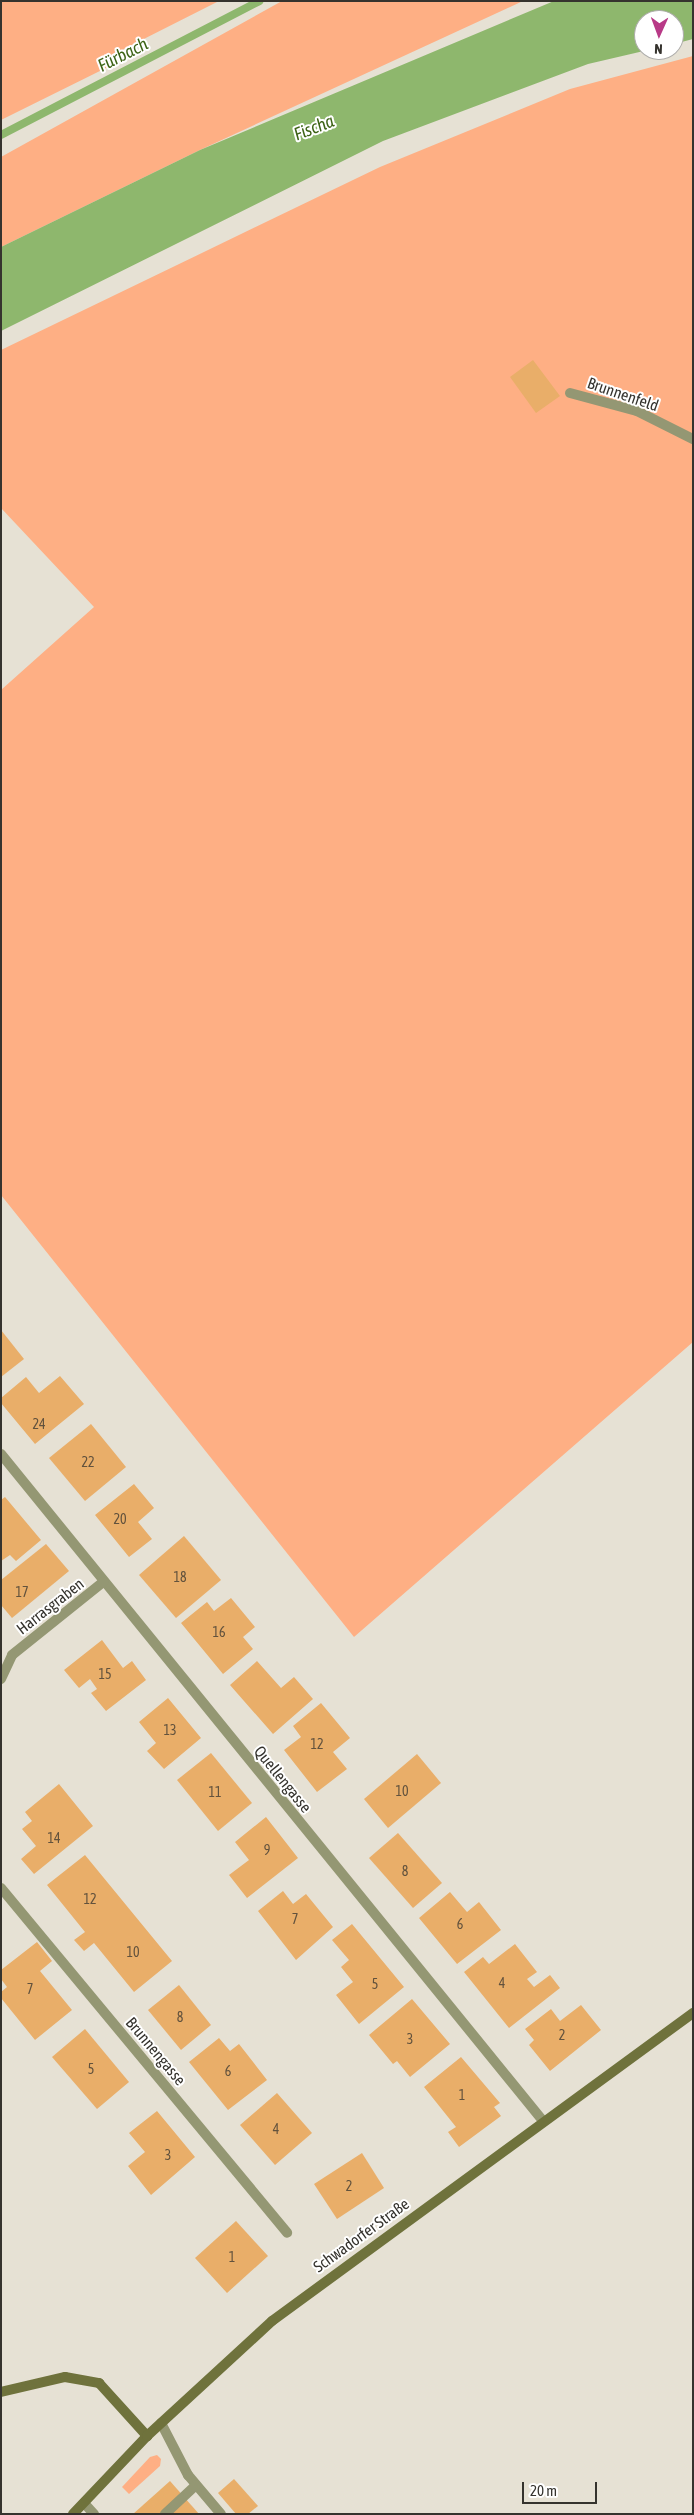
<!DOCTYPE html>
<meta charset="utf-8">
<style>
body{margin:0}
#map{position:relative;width:694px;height:2515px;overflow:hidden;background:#e6e1d4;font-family:"Asap Condensed",sans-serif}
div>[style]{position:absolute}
.green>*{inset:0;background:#feaf84}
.water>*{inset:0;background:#8eb76d}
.stream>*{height:8px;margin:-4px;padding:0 4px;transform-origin:4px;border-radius:4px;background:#8eb76d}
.building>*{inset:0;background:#e9ae69}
.lane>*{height:10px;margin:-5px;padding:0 5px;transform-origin:5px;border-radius:5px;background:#949773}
.street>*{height:10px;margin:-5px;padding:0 5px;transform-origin:5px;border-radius:5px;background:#949773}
.secondary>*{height:10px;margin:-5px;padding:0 5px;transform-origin:5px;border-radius:5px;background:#6f723c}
span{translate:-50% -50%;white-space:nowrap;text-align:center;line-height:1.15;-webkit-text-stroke:4px #fff;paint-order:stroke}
.number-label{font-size:14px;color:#62523d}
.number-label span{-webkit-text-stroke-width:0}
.street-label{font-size:16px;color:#35332e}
.water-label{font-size:18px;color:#3d6316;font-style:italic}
.frame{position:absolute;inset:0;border:2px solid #35332e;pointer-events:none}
.north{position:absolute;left:634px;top:10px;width:50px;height:50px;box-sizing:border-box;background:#fff;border:1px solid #aeadab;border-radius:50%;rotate:182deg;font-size:14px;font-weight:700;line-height:20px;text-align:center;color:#35332e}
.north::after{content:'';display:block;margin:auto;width:18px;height:22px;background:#b83a87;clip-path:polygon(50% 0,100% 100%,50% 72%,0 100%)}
.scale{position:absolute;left:522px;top:2482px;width:75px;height:22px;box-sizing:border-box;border:2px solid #35332e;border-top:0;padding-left:6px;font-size:15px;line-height:18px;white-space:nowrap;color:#35332e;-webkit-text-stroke:4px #fff;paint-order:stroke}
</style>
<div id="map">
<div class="green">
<i style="clip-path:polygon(1px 1px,219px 1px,118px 52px,114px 64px,1px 120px)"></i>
<i style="clip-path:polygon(282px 1px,523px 1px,200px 150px,1px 247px,1px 157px)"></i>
<i style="clip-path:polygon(693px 56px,693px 1342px,354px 1637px,1px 1195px,1px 690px,94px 607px,1px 508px,1px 350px,380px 167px,570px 89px)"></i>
<i style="clip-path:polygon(157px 2455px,161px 2459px,160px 2466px,129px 2494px,122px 2487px,150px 2457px)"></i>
</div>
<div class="water">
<i style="clip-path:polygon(554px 1px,693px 1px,693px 39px,674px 44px,674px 20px,644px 20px,644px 50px,648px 50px,588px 64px,383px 141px,1px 331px,1px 247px,200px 150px)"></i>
</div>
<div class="stream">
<i style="left:1px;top:135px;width:291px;rotate:-27.4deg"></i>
</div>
<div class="building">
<i style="clip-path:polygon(533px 360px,560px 396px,536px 413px,510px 377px)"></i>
<i style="clip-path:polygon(1px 1330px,24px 1359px,1px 1377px)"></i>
<i style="clip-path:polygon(60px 1376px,84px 1404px,35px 1444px,1px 1403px,1px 1398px,26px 1377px,39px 1393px)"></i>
<i style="clip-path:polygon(91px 1424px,126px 1467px,85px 1501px,49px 1458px)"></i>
<i style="clip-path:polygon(134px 1484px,154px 1508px,138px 1522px,152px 1539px,129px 1557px,95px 1515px)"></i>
<i style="clip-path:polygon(5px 1497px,41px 1540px,16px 1561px,10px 1555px,1px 1561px,1px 1500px)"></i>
<i style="clip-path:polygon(184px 1536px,221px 1580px,176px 1618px,139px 1575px)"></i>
<i style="clip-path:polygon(46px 1544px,69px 1571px,12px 1618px,1px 1605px,1px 1580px)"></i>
<i style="clip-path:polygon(231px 1598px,255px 1627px,243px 1637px,253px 1649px,223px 1674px,181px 1623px,207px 1602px,214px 1611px)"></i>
<i style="clip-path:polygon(102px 1640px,123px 1668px,132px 1661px,146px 1680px,106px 1711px,91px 1693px,97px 1689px,90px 1679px,79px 1688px,64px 1670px)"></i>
<i style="clip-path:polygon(257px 1661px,281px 1688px,294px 1677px,313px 1699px,273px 1734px,230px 1685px)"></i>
<i style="clip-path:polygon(168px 1698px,201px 1738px,164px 1769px,147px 1751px,156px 1743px,139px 1722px)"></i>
<i style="clip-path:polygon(321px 1703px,350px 1738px,333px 1752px,347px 1769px,317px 1792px,284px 1750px,301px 1737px,293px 1726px)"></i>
<i style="clip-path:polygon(211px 1753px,252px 1803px,218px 1831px,177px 1780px)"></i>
<i style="clip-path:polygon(417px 1754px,441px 1783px,388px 1828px,364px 1799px)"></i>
<i style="clip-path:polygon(59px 1784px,93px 1826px,34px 1874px,21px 1859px,36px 1846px,22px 1829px,32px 1821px,25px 1812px)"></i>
<i style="clip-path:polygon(266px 1817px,298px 1858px,247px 1898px,229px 1875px,249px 1860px,235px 1842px)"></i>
<i style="clip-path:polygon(398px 1833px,442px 1883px,413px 1908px,369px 1858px)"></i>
<i style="clip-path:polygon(85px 1855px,172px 1961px,134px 1992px,94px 1943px,84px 1951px,74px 1940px,85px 1932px,47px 1885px)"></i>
<i style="clip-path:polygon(283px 1891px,293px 1904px,306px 1894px,333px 1927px,296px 1960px,258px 1911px)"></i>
<i style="clip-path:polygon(450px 1892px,467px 1912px,479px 1902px,501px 1930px,457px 1964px,419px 1918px)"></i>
<i style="clip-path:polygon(352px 1924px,404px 1987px,359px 2024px,336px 1995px,353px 1982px,341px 1967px,349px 1960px,332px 1940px)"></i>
<i style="clip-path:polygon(37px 1942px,52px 1961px,40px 1971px,72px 2010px,35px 2040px,1px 1998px,1px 1992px,7px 1987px,1px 1979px,1px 1970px)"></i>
<i style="clip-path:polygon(515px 1944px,537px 1972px,527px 1979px,534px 1987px,550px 1975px,560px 1988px,509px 2028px,464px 1972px,483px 1957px,489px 1964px)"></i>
<i style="clip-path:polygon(179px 1985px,211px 2025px,181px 2050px,148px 2010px)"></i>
<i style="clip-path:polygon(412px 1999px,450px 2044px,410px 2077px,397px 2061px,393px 2064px,369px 2035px)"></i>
<i style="clip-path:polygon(581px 2005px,601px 2030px,550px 2071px,529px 2045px,534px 2040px,525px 2029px,551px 2009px,560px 2021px)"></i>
<i style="clip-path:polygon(85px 2029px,129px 2082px,97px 2109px,52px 2057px)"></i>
<i style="clip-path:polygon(219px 2038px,230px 2051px,239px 2044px,267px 2080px,228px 2110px,189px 2062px)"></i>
<i style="clip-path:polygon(461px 2057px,500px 2103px,494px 2107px,501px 2116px,459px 2147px,448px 2132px,456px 2127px,424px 2087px)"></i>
<i style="clip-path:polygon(277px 2093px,312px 2133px,275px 2165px,240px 2125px)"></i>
<i style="clip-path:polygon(157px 2111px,195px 2157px,151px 2195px,128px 2166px,145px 2152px,129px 2133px)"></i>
<i style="clip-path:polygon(362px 2153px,384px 2188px,337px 2219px,314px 2184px)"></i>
<i style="clip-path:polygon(236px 2221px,268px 2256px,227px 2293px,195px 2258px)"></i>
<i style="clip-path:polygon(234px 2479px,258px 2506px,248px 2514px,236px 2514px,218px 2493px)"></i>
<i style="clip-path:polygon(170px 2481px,199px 2514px,133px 2514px)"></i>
</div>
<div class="lane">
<i style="left:570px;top:393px;width:69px;rotate:15deg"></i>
<i style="left:637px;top:411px;width:63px;rotate:26.6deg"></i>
<i style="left:161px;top:2423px;width:59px;rotate:62.6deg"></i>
<i style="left:188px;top:2475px;width:51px;rotate:49.8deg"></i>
<i style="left:84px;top:2503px;width:15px;rotate:48deg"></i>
<i style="left:165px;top:2514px;width:42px;rotate:-43.1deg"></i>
</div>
<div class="street">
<i style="left:1px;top:1454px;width:859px;rotate:50.9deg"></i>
<i style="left:1px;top:1679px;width:26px;rotate:-65deg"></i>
<i style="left:12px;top:1655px;width:117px;rotate:-38.7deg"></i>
<i style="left:1px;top:1888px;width:448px;rotate:50.3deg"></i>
</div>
<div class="secondary">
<i style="left:1px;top:2392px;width:66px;rotate:-13.2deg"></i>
<i style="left:65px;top:2377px;width:35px;rotate:10deg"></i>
<i style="left:99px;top:2383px;width:72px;rotate:47.8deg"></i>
<i style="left:73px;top:2514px;width:108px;rotate:-46.5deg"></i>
<i style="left:147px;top:2436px;width:170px;rotate:-42.6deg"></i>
<i style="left:272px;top:2321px;width:522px;rotate:-36.19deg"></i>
</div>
<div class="number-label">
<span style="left:39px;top:1424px">24</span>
<span style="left:88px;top:1462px">22</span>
<span style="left:120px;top:1519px">20</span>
<span style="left:180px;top:1577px">18</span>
<span style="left:22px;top:1592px">17</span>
<span style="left:219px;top:1632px">16</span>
<span style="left:105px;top:1674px">15</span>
<span style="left:170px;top:1730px">13</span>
<span style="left:317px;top:1744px">12</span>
<span style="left:402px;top:1791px">10</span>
<span style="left:215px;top:1792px">11</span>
<span style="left:54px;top:1838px">14</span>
<span style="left:267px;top:1850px">9</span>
<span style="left:405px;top:1871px">8</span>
<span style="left:90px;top:1899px">12</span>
<span style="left:295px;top:1919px">7</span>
<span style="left:460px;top:1924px">6</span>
<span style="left:133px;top:1952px">10</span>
<span style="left:502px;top:1983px">4</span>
<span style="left:375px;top:1984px">5</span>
<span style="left:30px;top:1989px">7</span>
<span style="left:180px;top:2017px">8</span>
<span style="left:562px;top:2035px">2</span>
<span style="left:410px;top:2039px">3</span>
<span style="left:91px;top:2069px">5</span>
<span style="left:228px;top:2071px">6</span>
<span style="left:462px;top:2095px">1</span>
<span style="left:276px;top:2129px">4</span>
<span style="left:168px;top:2155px">3</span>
<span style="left:349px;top:2186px">2</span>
<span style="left:232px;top:2257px">1</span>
</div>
<div class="street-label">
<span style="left:623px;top:394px;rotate:19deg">Brunnenfeld</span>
<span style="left:50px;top:1606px;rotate:-38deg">Harrasgraben</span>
<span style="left:283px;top:1779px;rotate:51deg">Quellengasse</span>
<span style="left:156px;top:2051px;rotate:50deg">Brunnengasse</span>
<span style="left:361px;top:2235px;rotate:-36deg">Schwadorfer Straße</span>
</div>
<div class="water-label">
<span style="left:123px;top:55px;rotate:-27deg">Fürbach</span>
<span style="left:314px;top:128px;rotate:-21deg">Fischa</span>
</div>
<div class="frame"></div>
<div class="north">N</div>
<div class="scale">20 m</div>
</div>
